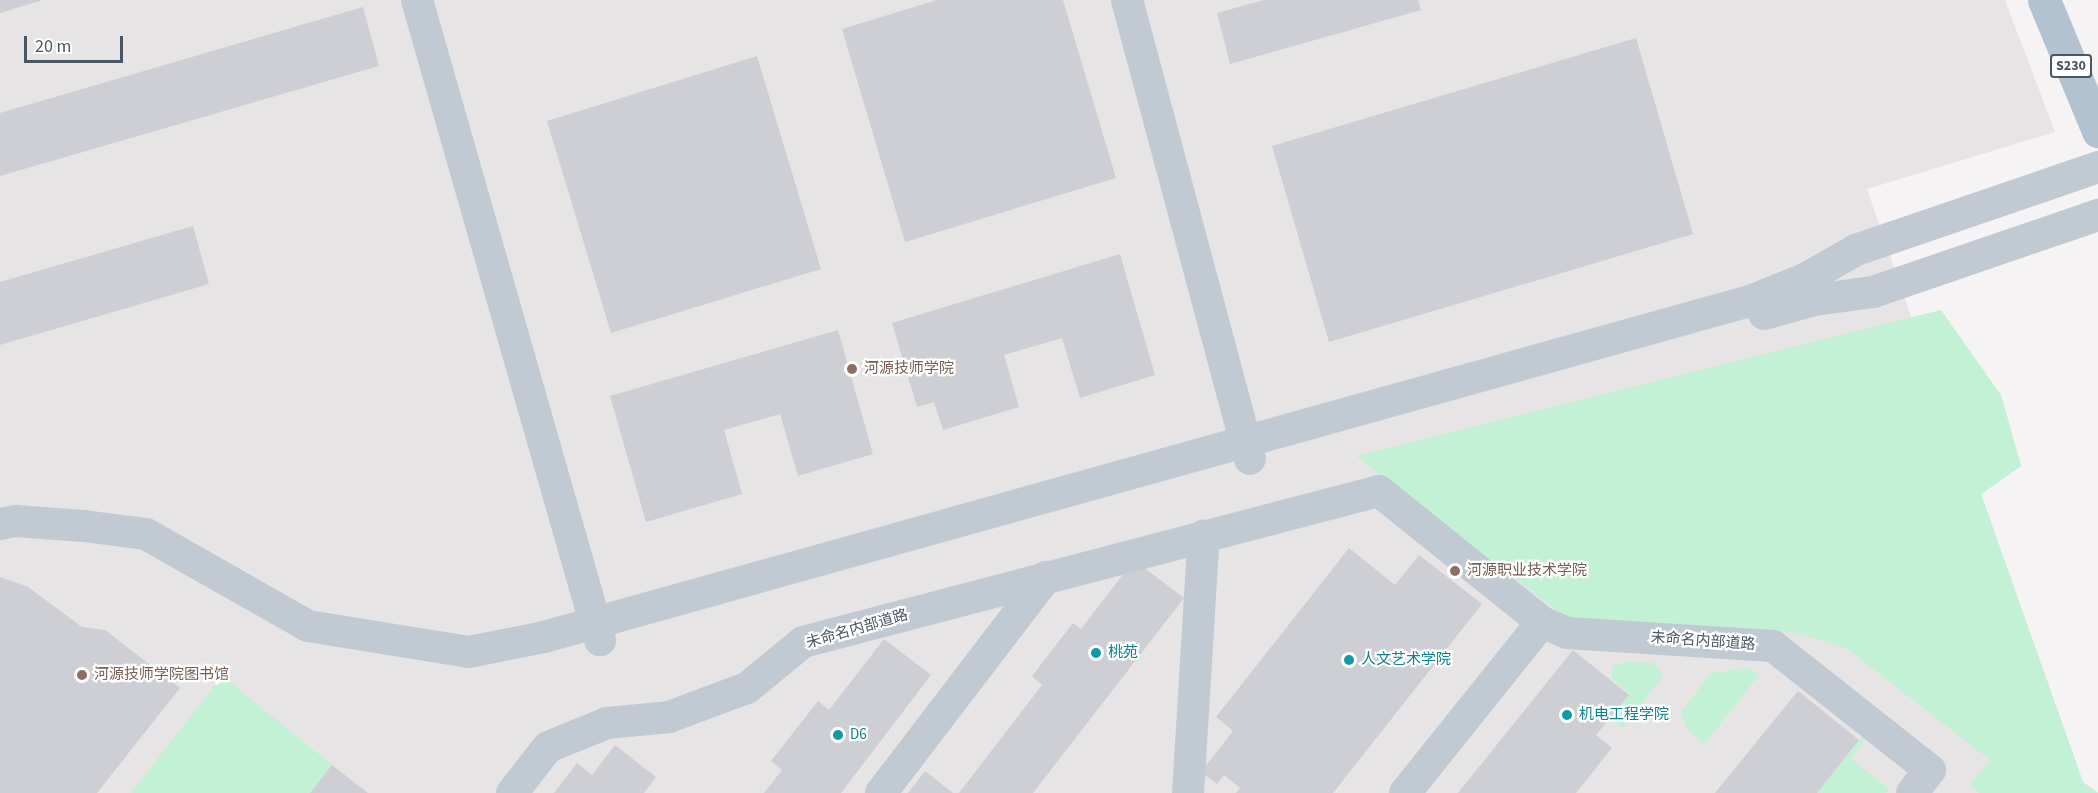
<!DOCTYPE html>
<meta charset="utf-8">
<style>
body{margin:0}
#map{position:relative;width:2098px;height:793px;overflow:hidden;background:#f5f3f3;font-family:"Source Sans 3","Noto Sans SC",sans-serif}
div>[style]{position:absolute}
.education>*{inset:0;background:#e6e4e5}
.green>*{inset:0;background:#c3f1d5}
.building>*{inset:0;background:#cdcfd5}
.street>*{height:32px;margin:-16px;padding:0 16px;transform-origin:16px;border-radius:16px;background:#c1cad2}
.primary>*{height:33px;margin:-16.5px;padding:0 16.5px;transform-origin:16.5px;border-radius:16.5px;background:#b3c2d1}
.dots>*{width:16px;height:16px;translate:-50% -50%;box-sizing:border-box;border:3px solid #fff;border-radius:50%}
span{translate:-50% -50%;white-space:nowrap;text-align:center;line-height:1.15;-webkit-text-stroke:4.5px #fff;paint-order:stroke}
.shield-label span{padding:2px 4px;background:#fff;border:2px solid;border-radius:4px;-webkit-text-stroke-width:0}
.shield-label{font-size:14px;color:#4a5661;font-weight:700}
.education-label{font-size:15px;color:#785e54}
.left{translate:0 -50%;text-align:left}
.street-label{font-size:15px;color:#4a5661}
.culture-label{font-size:15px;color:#0d838f}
.scale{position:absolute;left:24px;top:36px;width:99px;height:27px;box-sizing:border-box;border:3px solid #4a5661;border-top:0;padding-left:8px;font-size:18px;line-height:21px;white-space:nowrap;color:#4a5661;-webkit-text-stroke:4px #fff;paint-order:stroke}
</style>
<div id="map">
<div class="education">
<i style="clip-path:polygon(0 0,2005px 0,2055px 132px,1867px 189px,1911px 317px,2001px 395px,2021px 466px,1981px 494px,2083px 782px,2098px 793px,0 793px)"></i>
</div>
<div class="green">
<i style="clip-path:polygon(1941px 310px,2001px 395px,2021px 466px,1981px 494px,2083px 782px,2098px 793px,1980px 793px,1970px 785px,1990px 760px,1848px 649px,1798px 633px,1568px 619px,1356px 456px)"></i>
<i style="clip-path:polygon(1625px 662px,1655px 663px,1663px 676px,1622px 728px,1611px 719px,1630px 694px,1612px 679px,1613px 665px)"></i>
<i style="clip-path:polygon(1749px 668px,1759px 675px,1704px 744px,1687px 729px,1681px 712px,1711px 673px)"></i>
<i style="clip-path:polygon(222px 676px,332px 765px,310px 793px,131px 793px)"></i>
<i style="clip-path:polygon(1863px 736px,1866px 738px,1851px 759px,1889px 789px,1886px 793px,1817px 793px)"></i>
</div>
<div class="building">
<i style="clip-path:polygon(0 0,40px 0,40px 1px,0 13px)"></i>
<i style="clip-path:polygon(937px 0,1063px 0,1116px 178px,905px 242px,842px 29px)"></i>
<i style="clip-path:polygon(1264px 0,1418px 0,1421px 10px,1230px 64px,1217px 13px)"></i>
<i style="clip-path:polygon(363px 7px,379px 66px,0 176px,0 113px)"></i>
<i style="clip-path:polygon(1636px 38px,1693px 234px,1329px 342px,1272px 146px)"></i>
<i style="clip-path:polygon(757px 56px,821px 269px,611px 333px,547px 121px)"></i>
<i style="clip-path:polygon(193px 226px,209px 284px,0 345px,0 282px)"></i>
<i style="clip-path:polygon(1120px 254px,1155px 375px,1080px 398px,1062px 338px,1004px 355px,1019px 407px,943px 430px,934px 402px,917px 407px,892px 323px)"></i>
<i style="clip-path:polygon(838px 330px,873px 454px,798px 476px,780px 414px,724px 430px,742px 494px,646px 522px,610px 396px)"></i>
<i style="clip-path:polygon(1349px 548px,1395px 585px,1419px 555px,1482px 604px,1333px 793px,1236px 793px,1240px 788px,1224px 775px,1217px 784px,1201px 772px,1233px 731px,1216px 717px)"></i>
<i style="clip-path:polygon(1134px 560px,1184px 598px,1033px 793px,959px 793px,1042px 685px,1032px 676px,1073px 623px,1081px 629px)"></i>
<i style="clip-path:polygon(0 577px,28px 587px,82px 627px,105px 630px,180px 688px,97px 793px,0 793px)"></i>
<i style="clip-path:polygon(884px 639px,931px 675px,841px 793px,764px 793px,782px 770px,771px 761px,818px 701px,829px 710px)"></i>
<i style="clip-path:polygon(1573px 650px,1629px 695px,1596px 735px,1612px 748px,1576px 793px,1458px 793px)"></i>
<i style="clip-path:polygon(1798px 691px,1859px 740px,1817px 793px,1715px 793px)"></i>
<i style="clip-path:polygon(615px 745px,656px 777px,644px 793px,554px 793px,577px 763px,592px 775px)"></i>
<i style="clip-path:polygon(332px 765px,368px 793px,310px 793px)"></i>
<i style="clip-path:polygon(925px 771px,953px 793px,908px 793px)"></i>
</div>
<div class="street">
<i style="left:417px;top:0;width:666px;rotate:74.04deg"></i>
<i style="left:1127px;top:0;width:475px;rotate:75deg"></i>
<i style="left:1764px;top:314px;width:53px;rotate:-15.4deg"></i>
<i style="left:1815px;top:300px;width:59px;rotate:-7.9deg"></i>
<i style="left:1873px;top:292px;width:238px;rotate:-18.9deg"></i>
<i style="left:0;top:524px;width:15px;rotate:-11deg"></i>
<i style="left:15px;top:521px;width:69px;rotate:4.1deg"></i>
<i style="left:84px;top:526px;width:63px;rotate:7.4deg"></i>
<i style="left:146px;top:534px;width:186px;rotate:29.6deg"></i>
<i style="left:308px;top:626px;width:163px;rotate:9.2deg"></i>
<i style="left:469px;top:652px;width:76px;rotate:-11.3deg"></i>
<i style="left:544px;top:637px;width:1252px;rotate:-15.57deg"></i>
<i style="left:1750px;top:301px;width:59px;rotate:-21.8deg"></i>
<i style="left:1805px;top:279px;width:59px;rotate:-29.6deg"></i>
<i style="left:1856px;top:250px;width:256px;rotate:-18.9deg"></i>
<i style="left:512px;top:793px;width:58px;rotate:-52deg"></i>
<i style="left:548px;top:747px;width:64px;rotate:-22.1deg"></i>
<i style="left:607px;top:723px;width:62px;rotate:-5.5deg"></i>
<i style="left:669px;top:717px;width:83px;rotate:-20.4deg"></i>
<i style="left:747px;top:688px;width:72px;rotate:-39.4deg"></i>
<i style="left:803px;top:642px;width:595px;rotate:-14.69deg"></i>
<i style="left:1379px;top:491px;width:209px;rotate:38.8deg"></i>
<i style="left:1542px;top:622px;width:27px;rotate:24deg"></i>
<i style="left:1567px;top:633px;width:206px;rotate:3.6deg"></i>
<i style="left:1773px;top:646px;width:200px;rotate:38.3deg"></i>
<i style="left:1930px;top:770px;width:29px;rotate:128deg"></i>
<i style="left:881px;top:793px;width:272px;rotate:-52.6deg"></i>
<i style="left:1188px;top:793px;width:258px;rotate:-86.5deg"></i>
<i style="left:1405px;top:793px;width:219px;rotate:-51.3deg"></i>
</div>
<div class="primary">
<i style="left:2044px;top:0;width:142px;rotate:67.6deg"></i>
</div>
<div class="dots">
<i style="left:852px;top:369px;background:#8d6e63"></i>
<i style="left:1455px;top:571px;background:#8d6e63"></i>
<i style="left:1096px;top:653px;background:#0f9aa8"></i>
<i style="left:1349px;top:660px;background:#0f9aa8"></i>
<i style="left:82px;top:675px;background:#8d6e63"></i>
<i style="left:1567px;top:715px;background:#0f9aa8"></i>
<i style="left:838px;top:735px;background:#0f9aa8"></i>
</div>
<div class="shield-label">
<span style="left:2071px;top:66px">S230</span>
</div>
<div class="education-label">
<span class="left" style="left:864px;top:369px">河源技师学院</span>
<span class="left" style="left:1467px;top:571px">河源职业技术学院</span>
<span class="left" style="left:94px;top:675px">河源技师学院图书馆</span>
</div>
<div class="street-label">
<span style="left:857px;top:629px;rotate:-16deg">未命名内部道路</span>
<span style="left:1703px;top:641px;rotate:4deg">未命名内部道路</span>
</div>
<div class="culture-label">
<span class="left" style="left:1108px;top:653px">桃苑</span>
<span class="left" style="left:1361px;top:660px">人文艺术学院</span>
<span class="left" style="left:1579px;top:715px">机电工程学院</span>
<span class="left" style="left:850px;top:735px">D6</span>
</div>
<div class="scale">20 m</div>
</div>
